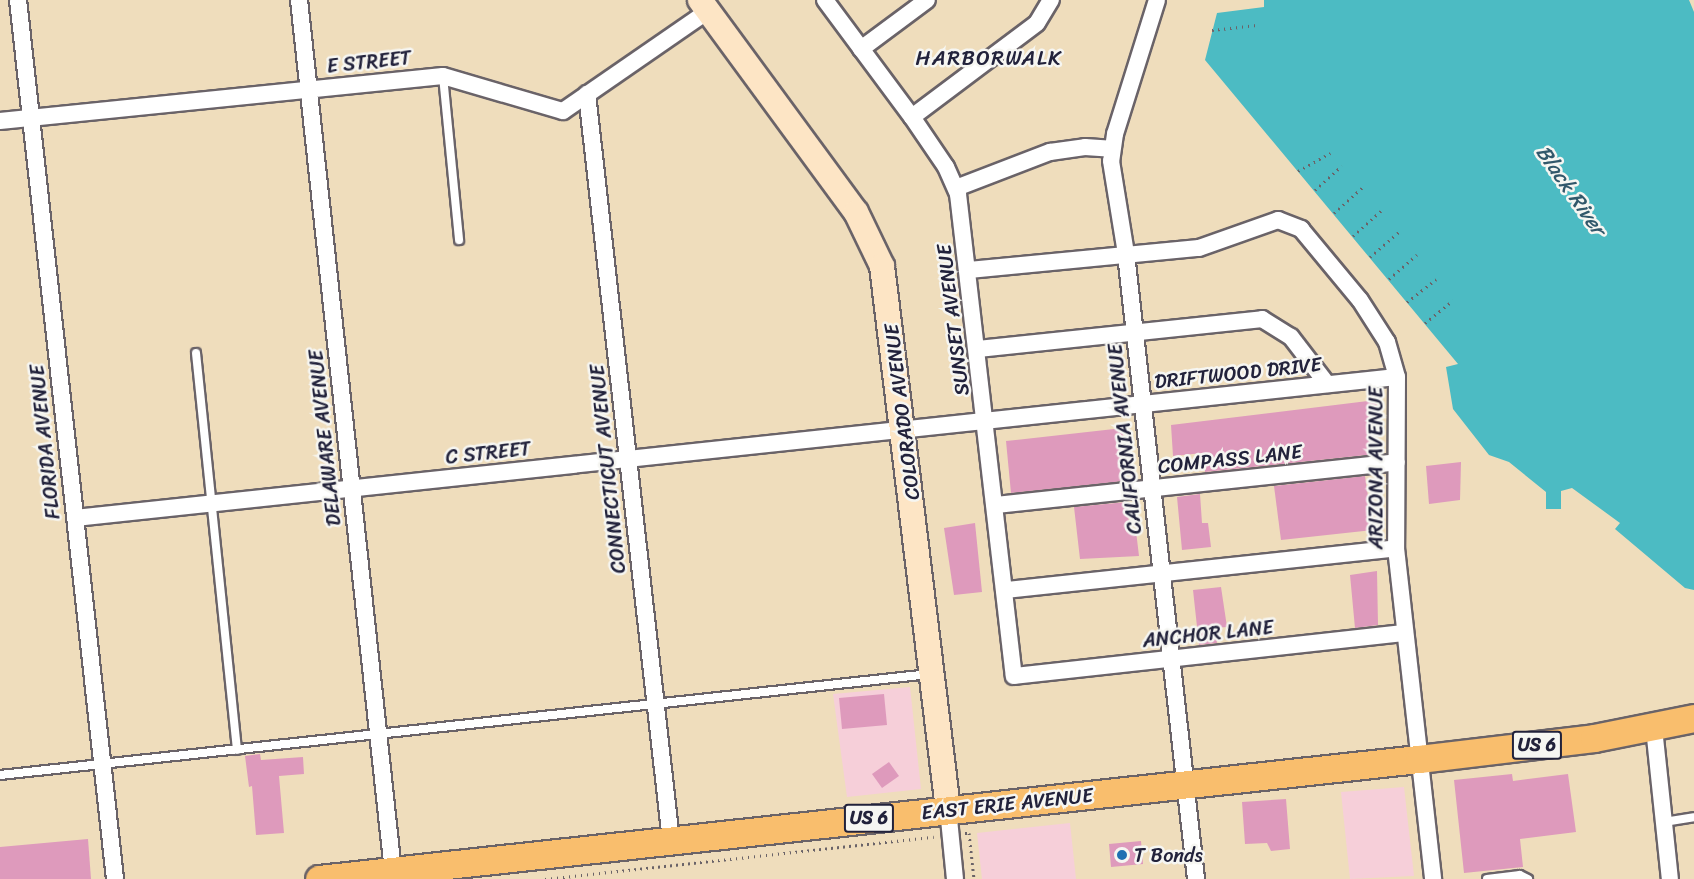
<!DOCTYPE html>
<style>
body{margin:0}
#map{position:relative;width:1694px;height:879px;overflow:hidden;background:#efddbc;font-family:Sriracha,sans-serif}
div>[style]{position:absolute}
.built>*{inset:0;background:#f6cfd9}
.water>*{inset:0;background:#4cbbc3}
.building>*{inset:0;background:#de9abc}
.path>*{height:3px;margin-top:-1.5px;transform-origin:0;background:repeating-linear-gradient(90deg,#6a6368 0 1.5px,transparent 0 6px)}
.roads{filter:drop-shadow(2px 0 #6a6368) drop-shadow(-2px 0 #6a6368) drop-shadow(0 2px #6a6368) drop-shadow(0 -2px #6a6368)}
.service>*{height:8px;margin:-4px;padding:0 4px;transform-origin:4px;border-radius:4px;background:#fff}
.minor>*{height:16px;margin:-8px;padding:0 8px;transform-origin:8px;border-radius:8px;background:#fff}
.secondary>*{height:24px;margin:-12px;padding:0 12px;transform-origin:12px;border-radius:12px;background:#fde5c5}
.primary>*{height:27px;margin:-13.5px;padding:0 13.5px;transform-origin:13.5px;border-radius:13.5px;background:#f9be6d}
.dots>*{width:16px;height:16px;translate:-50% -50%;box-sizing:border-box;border:3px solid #f6f6f2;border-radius:50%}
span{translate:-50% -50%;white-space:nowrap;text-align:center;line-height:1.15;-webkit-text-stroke:5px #f6f6f2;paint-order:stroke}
.shield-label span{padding:2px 4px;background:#f6f6f2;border:2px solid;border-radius:4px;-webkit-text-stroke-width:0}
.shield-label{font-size:18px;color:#22223b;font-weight:700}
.street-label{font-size:20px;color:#22223b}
.poi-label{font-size:20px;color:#22223b}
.left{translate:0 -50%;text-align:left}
.neighbourhood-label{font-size:21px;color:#22223b;letter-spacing:1.5px}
.water-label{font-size:21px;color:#31586b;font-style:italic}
</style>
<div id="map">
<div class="built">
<i style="clip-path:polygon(910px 687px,921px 789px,847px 797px,833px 694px)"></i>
<i style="clip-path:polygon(1404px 787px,1414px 876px,1350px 879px,1341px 792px)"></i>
<i style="clip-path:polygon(1070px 823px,1076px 879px,982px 879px,977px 833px)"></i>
</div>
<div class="water">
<i style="clip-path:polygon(1264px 0,1689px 0,1694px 12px,1694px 590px,1685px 588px,1615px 529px,1620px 523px,1572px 488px,1561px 491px,1561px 509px,1546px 509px,1546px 492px,1509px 462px,1489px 455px,1453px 409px,1446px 367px,1458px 364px,1205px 60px,1217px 13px,1264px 7px)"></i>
</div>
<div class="building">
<i style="clip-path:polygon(1376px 400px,1379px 425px,1373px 426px,1376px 454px,1205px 472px,1203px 453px,1173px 456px,1171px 425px)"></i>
<i style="clip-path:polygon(1123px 428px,1124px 481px,1011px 493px,1006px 441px)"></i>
<i style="clip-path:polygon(1461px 462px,1460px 500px,1429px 504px,1426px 466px)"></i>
<i style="clip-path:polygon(1365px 476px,1373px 530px,1281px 540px,1274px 486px)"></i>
<i style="clip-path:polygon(1200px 494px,1202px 523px,1208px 523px,1211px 547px,1182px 550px,1177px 497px)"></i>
<i style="clip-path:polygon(1127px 502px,1130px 532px,1136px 531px,1139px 556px,1080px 559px,1074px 507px)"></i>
<i style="clip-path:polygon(975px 523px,982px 592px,954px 595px,944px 528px)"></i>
<i style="clip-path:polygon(1377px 571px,1378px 625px,1355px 628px,1350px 575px)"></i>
<i style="clip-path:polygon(1221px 587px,1227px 627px,1215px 628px,1217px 643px,1199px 645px,1193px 590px)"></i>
<i style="clip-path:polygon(884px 694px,887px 725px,842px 729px,839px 698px)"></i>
<i style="clip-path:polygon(260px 754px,261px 760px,303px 757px,304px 774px,279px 776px,284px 833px,256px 835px,252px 786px,249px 787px,245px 756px)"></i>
<i style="clip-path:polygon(889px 762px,899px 776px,882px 788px,872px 774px)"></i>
<i style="clip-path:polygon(1512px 774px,1513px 781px,1568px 774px,1576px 832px,1520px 839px,1523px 867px,1464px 873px,1454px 780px)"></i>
<i style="clip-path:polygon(1286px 799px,1290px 849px,1271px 851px,1267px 843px,1245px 844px,1242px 802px)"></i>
<i style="clip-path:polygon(88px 839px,91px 879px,0 879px,0 847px)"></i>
<i style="clip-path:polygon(1141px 841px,1143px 864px,1111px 867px,1109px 844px)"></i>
</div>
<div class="path">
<i style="left:1212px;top:30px;width:45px;rotate:-6.3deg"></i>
<i style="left:1298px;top:171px;width:37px;rotate:-29deg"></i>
<i style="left:1315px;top:190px;width:36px;rotate:-42deg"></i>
<i style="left:1334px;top:213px;width:38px;rotate:-42deg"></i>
<i style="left:1353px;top:236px;width:38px;rotate:-42deg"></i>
<i style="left:1370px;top:257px;width:38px;rotate:-41deg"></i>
<i style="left:1389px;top:279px;width:37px;rotate:-41deg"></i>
<i style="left:1407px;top:302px;width:37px;rotate:-38deg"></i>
<i style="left:1425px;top:323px;width:36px;rotate:-39deg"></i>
<i style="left:965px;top:833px;width:4px"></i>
<i style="left:969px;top:833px;width:46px;rotate:83.8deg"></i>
<i style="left:545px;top:879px;width:391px;rotate:-6.2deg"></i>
</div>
<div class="roads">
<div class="service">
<i style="left:443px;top:76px;width:165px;rotate:84.4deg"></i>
<i style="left:196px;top:353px;width:399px;rotate:84.1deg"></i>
<i style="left:0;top:775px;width:935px;rotate:-6.2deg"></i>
<i style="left:1664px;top:822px;width:30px;rotate:-9deg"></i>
<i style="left:1487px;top:879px;width:33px;rotate:-7deg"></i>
<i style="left:1520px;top:875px;width:9px;rotate:27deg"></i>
</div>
<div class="minor">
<i style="left:18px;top:0;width:884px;rotate:83.7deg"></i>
<i style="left:299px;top:0;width:876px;rotate:83.84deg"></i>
<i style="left:825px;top:0;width:146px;rotate:53.4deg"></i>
<i style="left:912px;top:117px;width:60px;rotate:55.8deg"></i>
<i style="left:946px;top:167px;width:30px;rotate:66deg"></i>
<i style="left:958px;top:194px;width:485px;rotate:83.4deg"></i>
<i style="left:1014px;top:676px;width:393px;rotate:-6.3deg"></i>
<i style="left:1157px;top:0;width:140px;rotate:107.4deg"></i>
<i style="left:1115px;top:134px;width:27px;rotate:98deg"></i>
<i style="left:1111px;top:161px;width:94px;rotate:80.8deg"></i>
<i style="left:1126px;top:254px;width:629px;rotate:83.61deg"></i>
<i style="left:861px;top:49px;width:82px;rotate:-36.6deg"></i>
<i style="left:587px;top:94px;width:751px;rotate:83.58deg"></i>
<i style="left:912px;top:117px;width:156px;rotate:-36.9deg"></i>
<i style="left:1037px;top:23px;width:27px;rotate:-59deg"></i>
<i style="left:0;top:121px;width:445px;rotate:-5.8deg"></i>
<i style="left:443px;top:76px;width:125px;rotate:16.3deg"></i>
<i style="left:563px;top:111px;width:176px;rotate:-34.6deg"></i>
<i style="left:956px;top:188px;width:101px;rotate:-21deg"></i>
<i style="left:1050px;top:152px;width:35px;rotate:-8deg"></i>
<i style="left:1085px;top:147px;width:26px;rotate:4deg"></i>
<i style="left:969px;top:270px;width:231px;rotate:-5.5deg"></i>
<i style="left:1199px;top:248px;width:84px;rotate:-19.5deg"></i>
<i style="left:1278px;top:220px;width:25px;rotate:21deg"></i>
<i style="left:1301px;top:229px;width:92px;rotate:50.3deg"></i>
<i style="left:1360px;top:300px;width:50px;rotate:57.3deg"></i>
<i style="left:1387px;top:342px;width:36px;rotate:74deg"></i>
<i style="left:1397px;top:377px;width:171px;rotate:90.3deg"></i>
<i style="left:1396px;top:548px;width:333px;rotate:83.6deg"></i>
<i style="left:978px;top:349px;width:286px;rotate:-6deg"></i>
<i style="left:1262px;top:319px;width:34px;rotate:32deg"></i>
<i style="left:1291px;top:337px;width:59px;rotate:52.5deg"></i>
<i style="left:996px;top:505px;width:403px;rotate:-6.1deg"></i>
<i style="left:75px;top:518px;width:1329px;rotate:-6.09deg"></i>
<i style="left:1006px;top:590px;width:392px;rotate:-6.1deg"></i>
<i style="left:1654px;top:728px;width:152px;rotate:84deg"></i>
<i style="left:948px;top:809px;width:70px;rotate:84.3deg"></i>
</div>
<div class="secondary">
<i style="left:700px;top:0;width:263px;rotate:53.7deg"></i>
<i style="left:856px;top:212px;width:60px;rotate:64.3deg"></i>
<i style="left:882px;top:266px;width:547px;rotate:83.07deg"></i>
</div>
<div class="primary">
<i style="left:319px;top:879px;width:1107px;rotate:-6.23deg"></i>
<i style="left:1419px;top:759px;width:176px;rotate:-6.8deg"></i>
<i style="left:1594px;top:738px;width:102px;rotate:-11.3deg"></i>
</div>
</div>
<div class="dots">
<i style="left:1122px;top:855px;background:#1f6fb2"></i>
</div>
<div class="shield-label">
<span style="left:1537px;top:745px">US 6</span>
<span style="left:869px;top:818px">US 6</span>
</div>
<div class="street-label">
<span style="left:369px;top:62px;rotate:-6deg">E STREET</span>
<span style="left:953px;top:320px;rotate:-97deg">SUNSET AVENUE</span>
<span style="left:1238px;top:373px;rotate:-6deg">DRIFTWOOD DRIVE</span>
<span style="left:902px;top:412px;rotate:-97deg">COLORADO AVENUE</span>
<span style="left:325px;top:438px;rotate:-96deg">DELAWARE AVENUE</span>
<span style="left:1125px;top:439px;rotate:-96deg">CALIFORNIA AVENUE</span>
<span style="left:45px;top:442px;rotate:-96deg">FLORIDA AVENUE</span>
<span style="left:488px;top:453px;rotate:-6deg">C STREET</span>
<span style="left:1230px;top:459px;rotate:-6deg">COMPASS LANE</span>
<span style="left:1376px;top:468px;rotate:-90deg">ARIZONA AVENUE</span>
<span style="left:608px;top:469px;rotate:-96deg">CONNECTICUT AVENUE</span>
<span style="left:1208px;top:634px;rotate:-6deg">ANCHOR LANE</span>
<span style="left:1007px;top:804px;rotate:-6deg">EAST ERIE AVENUE</span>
</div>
<div class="poi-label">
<span class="left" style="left:1134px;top:855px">T Bonds</span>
</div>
<div class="neighbourhood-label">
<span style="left:989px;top:58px">HARBORWALK</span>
</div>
<div class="water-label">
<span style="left:1571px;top:190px;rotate:55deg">Black River</span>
</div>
</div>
